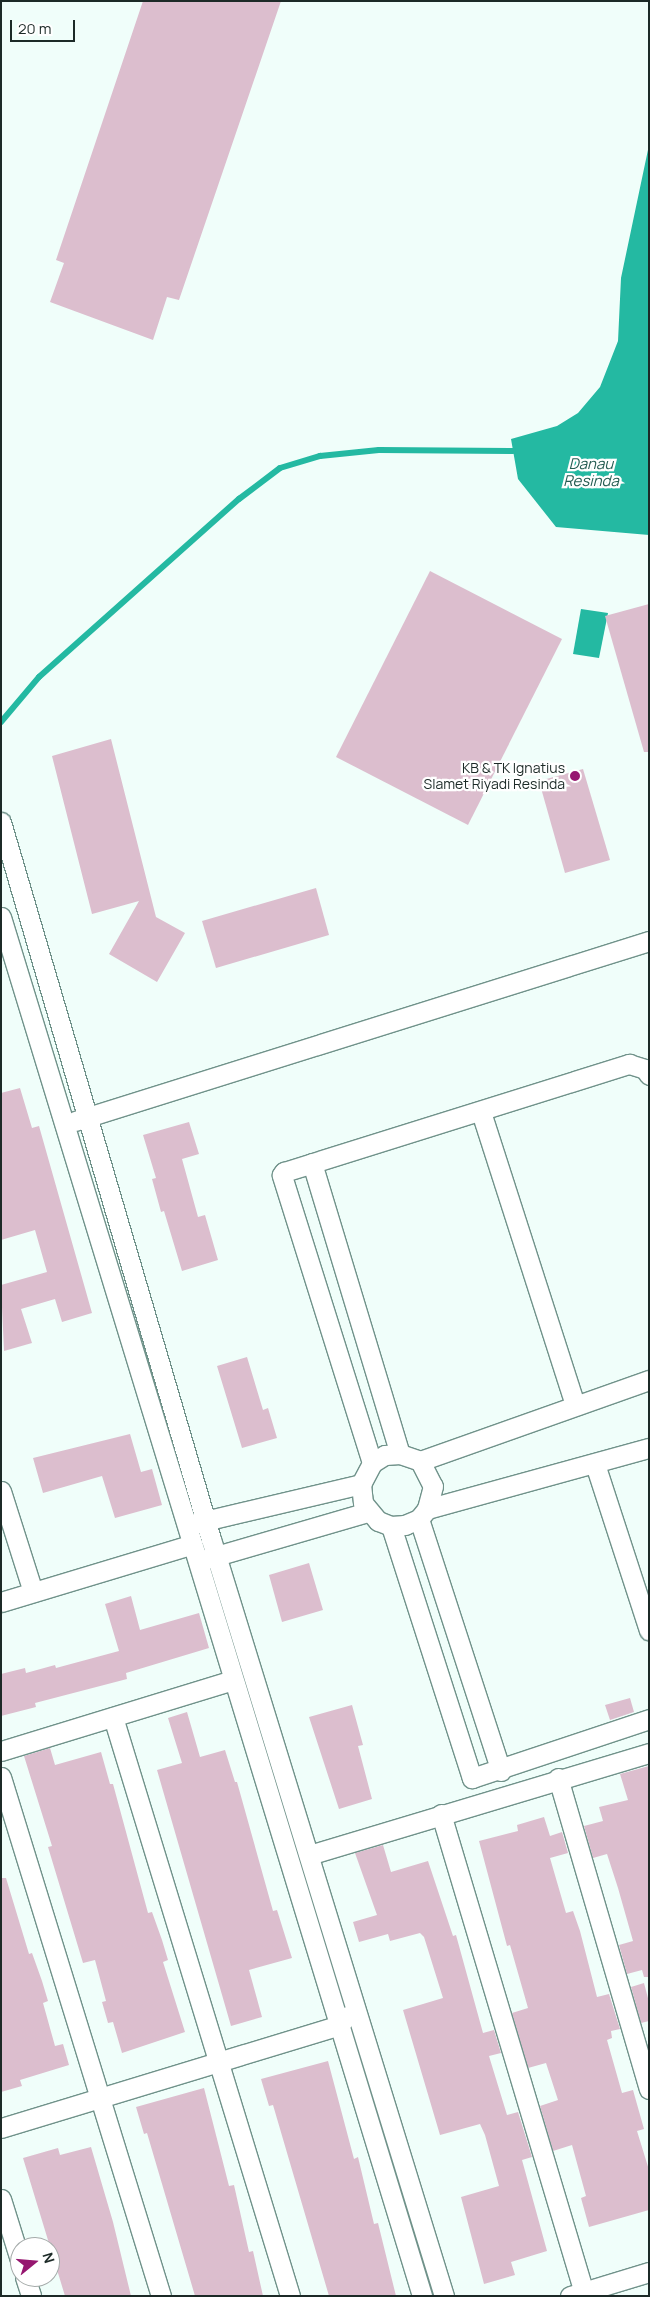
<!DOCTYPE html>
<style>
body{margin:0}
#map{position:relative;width:650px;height:2297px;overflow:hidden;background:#f0fefa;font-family:Manrope,sans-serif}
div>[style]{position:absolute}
.water>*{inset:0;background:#24b9a2}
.stream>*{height:6px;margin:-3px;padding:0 3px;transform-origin:3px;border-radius:3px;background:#24b9a2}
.building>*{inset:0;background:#dcbece}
.roads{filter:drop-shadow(1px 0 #70928a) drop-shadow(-1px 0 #70928a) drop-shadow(0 1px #70928a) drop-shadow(0 -1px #70928a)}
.minor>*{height:19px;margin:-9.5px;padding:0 9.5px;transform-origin:9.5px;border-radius:9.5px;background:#fff}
.dots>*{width:14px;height:14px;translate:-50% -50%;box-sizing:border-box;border:2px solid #fff;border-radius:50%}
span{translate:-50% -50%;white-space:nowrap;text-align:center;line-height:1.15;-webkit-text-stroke:4.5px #fff;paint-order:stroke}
.poi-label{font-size:14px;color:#1c2a27}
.right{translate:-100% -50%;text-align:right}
.water-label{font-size:15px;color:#265d53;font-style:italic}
.frame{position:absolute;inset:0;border:2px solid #1c2a27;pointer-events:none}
.north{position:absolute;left:10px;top:2237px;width:50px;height:50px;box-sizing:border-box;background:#fff;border:1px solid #a4aaa9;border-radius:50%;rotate:73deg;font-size:14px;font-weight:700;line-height:20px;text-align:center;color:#1c2a27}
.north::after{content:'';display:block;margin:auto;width:18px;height:22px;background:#961770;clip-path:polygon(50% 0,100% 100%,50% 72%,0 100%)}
.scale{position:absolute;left:10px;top:20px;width:65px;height:22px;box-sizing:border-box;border:2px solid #1c2a27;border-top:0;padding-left:6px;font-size:15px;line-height:18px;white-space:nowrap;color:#1c2a27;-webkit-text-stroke:4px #fff;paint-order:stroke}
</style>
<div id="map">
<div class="water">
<i style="clip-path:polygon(649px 145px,649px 535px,556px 527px,518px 479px,511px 439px,557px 426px,578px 413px,600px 387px,618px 341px,621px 278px)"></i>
<i style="clip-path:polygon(581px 609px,608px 613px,599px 658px,573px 654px)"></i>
</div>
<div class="stream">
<i style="left:1px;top:722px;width:59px;rotate:-49.8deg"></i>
<i style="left:39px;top:677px;width:268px;rotate:-41.7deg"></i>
<i style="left:239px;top:499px;width:51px;rotate:-37.1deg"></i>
<i style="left:280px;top:468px;width:42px;rotate:-16.7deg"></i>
<i style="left:320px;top:456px;width:59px;rotate:-5.8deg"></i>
<i style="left:379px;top:450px;width:134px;rotate:0.4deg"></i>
</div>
<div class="building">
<i style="clip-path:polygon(143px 1px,281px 1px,179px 300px,167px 297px,153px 340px,50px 302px,64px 263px,56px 260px)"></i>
<i style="clip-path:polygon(430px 571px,562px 639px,468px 825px,336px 757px)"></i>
<i style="clip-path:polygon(649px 604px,649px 752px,644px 752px,605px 616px)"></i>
<i style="clip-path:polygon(111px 739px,156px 917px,185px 933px,157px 982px,109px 954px,139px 901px,92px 914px,52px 756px)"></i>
<i style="clip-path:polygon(583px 769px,610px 860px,565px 873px,539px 781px)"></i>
<i style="clip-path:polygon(316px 888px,329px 935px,216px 968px,202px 921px)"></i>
<i style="clip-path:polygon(20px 1088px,32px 1128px,39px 1126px,92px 1313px,62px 1322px,55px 1299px,21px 1309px,32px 1343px,4px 1351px,1px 1285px,47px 1272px,35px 1230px,1px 1240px,1px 1093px)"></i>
<i style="clip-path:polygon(189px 1122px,199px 1154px,182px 1159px,198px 1217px,205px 1215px,218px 1260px,182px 1271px,164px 1211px,161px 1212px,152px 1179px,156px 1178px,143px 1135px)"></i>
<i style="clip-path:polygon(247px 1357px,263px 1410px,268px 1408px,277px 1438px,242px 1448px,217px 1366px)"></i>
<i style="clip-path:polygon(130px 1434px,141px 1472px,152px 1469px,162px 1505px,115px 1518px,102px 1476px,43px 1493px,33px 1458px)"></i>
<i style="clip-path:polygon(309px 1563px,323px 1610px,282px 1622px,269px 1575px)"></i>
<i style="clip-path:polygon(131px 1596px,140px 1630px,199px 1613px,209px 1648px,126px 1673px,127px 1679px,35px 1703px,36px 1707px,1px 1716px,1px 1674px,25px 1668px,26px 1673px,55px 1665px,56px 1668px,119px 1651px,105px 1604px)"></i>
<i style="clip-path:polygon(630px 1698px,634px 1712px,610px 1720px,605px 1705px)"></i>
<i style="clip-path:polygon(352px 1705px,363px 1745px,358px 1746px,372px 1799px,339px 1809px,309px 1717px)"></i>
<i style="clip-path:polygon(187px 1712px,200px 1757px,225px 1750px,235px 1782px,237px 1782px,273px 1911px,277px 1910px,292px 1958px,249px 1970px,262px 2017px,231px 2026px,157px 1770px,182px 1763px,168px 1718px)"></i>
<i style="clip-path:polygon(50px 1748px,55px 1765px,101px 1752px,110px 1784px,113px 1784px,148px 1913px,152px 1912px,162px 1940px,168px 1960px,163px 1962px,185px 2032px,122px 2053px,113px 2022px,108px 2023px,102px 2002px,106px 2001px,95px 1960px,83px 1963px,48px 1847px,52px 1846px,24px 1756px)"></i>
<i style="clip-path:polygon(649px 1766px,649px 1977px,644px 1977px,642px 1970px,627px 1974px,619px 1945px,633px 1941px,618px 1888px,607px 1854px,593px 1858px,584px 1826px,603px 1821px,599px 1807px,628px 1800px,620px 1774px)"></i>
<i style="clip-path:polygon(544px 1817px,550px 1836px,562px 1832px,568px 1853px,550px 1858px,566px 1913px,573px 1911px,580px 1931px,597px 1997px,609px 1994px,620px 2029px,611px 2031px,612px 2038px,607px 2040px,622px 2093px,633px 2090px,644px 2129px,637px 2131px,649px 2170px,649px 2210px,589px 2227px,581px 2198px,586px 2196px,572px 2145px,553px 2151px,540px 2106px,558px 2100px,546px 2063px,528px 2068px,512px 2013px,528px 2008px,510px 1945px,507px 1946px,479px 1841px,518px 1831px,517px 1825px)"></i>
<i style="clip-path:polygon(383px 1845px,391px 1872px,428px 1861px,453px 1936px,456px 1935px,483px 2033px,494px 2030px,501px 2053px,489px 2056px,507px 2115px,518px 2112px,532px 2157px,522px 2160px,547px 2251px,511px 2262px,515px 2275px,484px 2284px,461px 2197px,499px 2186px,485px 2135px,480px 2124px,440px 2135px,403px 2010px,443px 1998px,424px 1937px,420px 1933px,390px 1941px,388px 1934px,359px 1942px,353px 1922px,377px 1915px,355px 1853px)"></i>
<i style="clip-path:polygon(1px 1878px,6px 1878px,29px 1954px,32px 1953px,42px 1981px,48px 2001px,43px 2003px,55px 2046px,63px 2044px,69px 2065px,20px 2080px,22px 2086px,1px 2092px)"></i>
<i style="clip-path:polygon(644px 1983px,649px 2002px,649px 2021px,641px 2023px,631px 1987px)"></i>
<i style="clip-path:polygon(328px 2061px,354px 2159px,358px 2157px,374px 2224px,378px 2223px,396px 2296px,329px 2296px,273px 2105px,269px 2106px,261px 2079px)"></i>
<i style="clip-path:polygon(204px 2088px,229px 2186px,234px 2185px,249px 2252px,253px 2251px,263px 2296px,195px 2296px,147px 2133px,144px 2134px,136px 2107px)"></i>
<i style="clip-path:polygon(91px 2147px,113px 2222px,131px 2296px,65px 2296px,23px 2158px,58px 2148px,60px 2155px)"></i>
</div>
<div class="roads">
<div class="minor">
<i style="left:1px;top:822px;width:747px;rotate:73.68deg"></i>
<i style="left:211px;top:1539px;width:792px;rotate:72.89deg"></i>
<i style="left:1px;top:917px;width:1442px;rotate:73.02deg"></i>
<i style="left:481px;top:1112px;width:308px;rotate:72.2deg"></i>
<i style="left:75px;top:1121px;width:602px;rotate:-17.41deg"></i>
<i style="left:312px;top:1163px;width:304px;rotate:73.2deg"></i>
<i style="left:420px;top:1461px;width:28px;rotate:63deg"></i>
<i style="left:433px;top:1486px;width:24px;rotate:105deg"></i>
<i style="left:427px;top:1509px;width:13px;rotate:129deg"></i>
<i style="left:419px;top:1519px;width:15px;rotate:157deg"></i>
<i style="left:405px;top:1525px;width:14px;rotate:176deg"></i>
<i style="left:391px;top:1526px;width:14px;rotate:-159deg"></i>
<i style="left:378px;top:1521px;width:23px;rotate:-130deg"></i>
<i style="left:363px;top:1503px;width:19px;rotate:-96deg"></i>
<i style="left:361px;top:1484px;width:24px;rotate:-62deg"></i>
<i style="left:372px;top:1463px;width:15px;rotate:-32deg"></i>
<i style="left:385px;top:1455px;width:15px;rotate:-4deg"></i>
<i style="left:400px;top:1454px;width:21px;rotate:19deg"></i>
<i style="left:420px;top:1461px;width:243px;rotate:-19.5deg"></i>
<i style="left:372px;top:1463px;width:302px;rotate:-107.4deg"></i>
<i style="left:282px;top:1175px;width:4px;rotate:-56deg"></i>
<i style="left:284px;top:1172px;width:362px;rotate:-17.4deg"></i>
<i style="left:629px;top:1064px;width:17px;rotate:17deg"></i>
<i style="left:645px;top:1069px;width:7px;rotate:56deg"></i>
<i style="left:595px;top:1464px;width:175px;rotate:72deg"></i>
<i style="left:1px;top:1491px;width:106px;rotate:72.4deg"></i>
<i style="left:427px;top:1509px;width:230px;rotate:-15.4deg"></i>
<i style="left:419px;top:1519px;width:265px;rotate:72deg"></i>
<i style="left:196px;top:1523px;width:170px;rotate:-13.3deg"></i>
<i style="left:391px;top:1526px;width:265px;rotate:72.2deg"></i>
<i style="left:472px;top:1778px;width:187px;rotate:-18.4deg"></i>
<i style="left:206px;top:1559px;width:169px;rotate:-16.2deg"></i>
<i style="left:1px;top:1602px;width:197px;rotate:-16.8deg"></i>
<i style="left:113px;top:1717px;width:605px;rotate:73deg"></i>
<i style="left:1px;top:1751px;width:243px;rotate:-17deg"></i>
<i style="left:1px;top:1777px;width:543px;rotate:72.87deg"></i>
<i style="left:558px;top:1778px;width:324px;rotate:73.7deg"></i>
<i style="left:441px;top:1814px;width:503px;rotate:73.37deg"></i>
<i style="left:309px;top:1855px;width:355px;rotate:-16.7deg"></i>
<i style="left:1px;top:2128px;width:353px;rotate:-16.9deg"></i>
<i style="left:339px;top:2025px;width:12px;rotate:-48deg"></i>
<i style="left:1px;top:2199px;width:64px;rotate:72.7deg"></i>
<i style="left:25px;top:2277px;width:20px;rotate:72deg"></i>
<i style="left:570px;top:2296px;width:83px;rotate:-16.9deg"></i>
</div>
</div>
<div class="dots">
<i style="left:575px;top:776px;background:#961770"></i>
</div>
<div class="poi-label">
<span class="right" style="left:565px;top:776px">KB &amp; TK Ignatius<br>Slamet Riyadi Resinda</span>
</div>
<div class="water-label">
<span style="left:591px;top:472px">Danau<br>Resinda</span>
</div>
<div class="frame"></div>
<div class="north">N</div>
<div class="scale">20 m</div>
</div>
